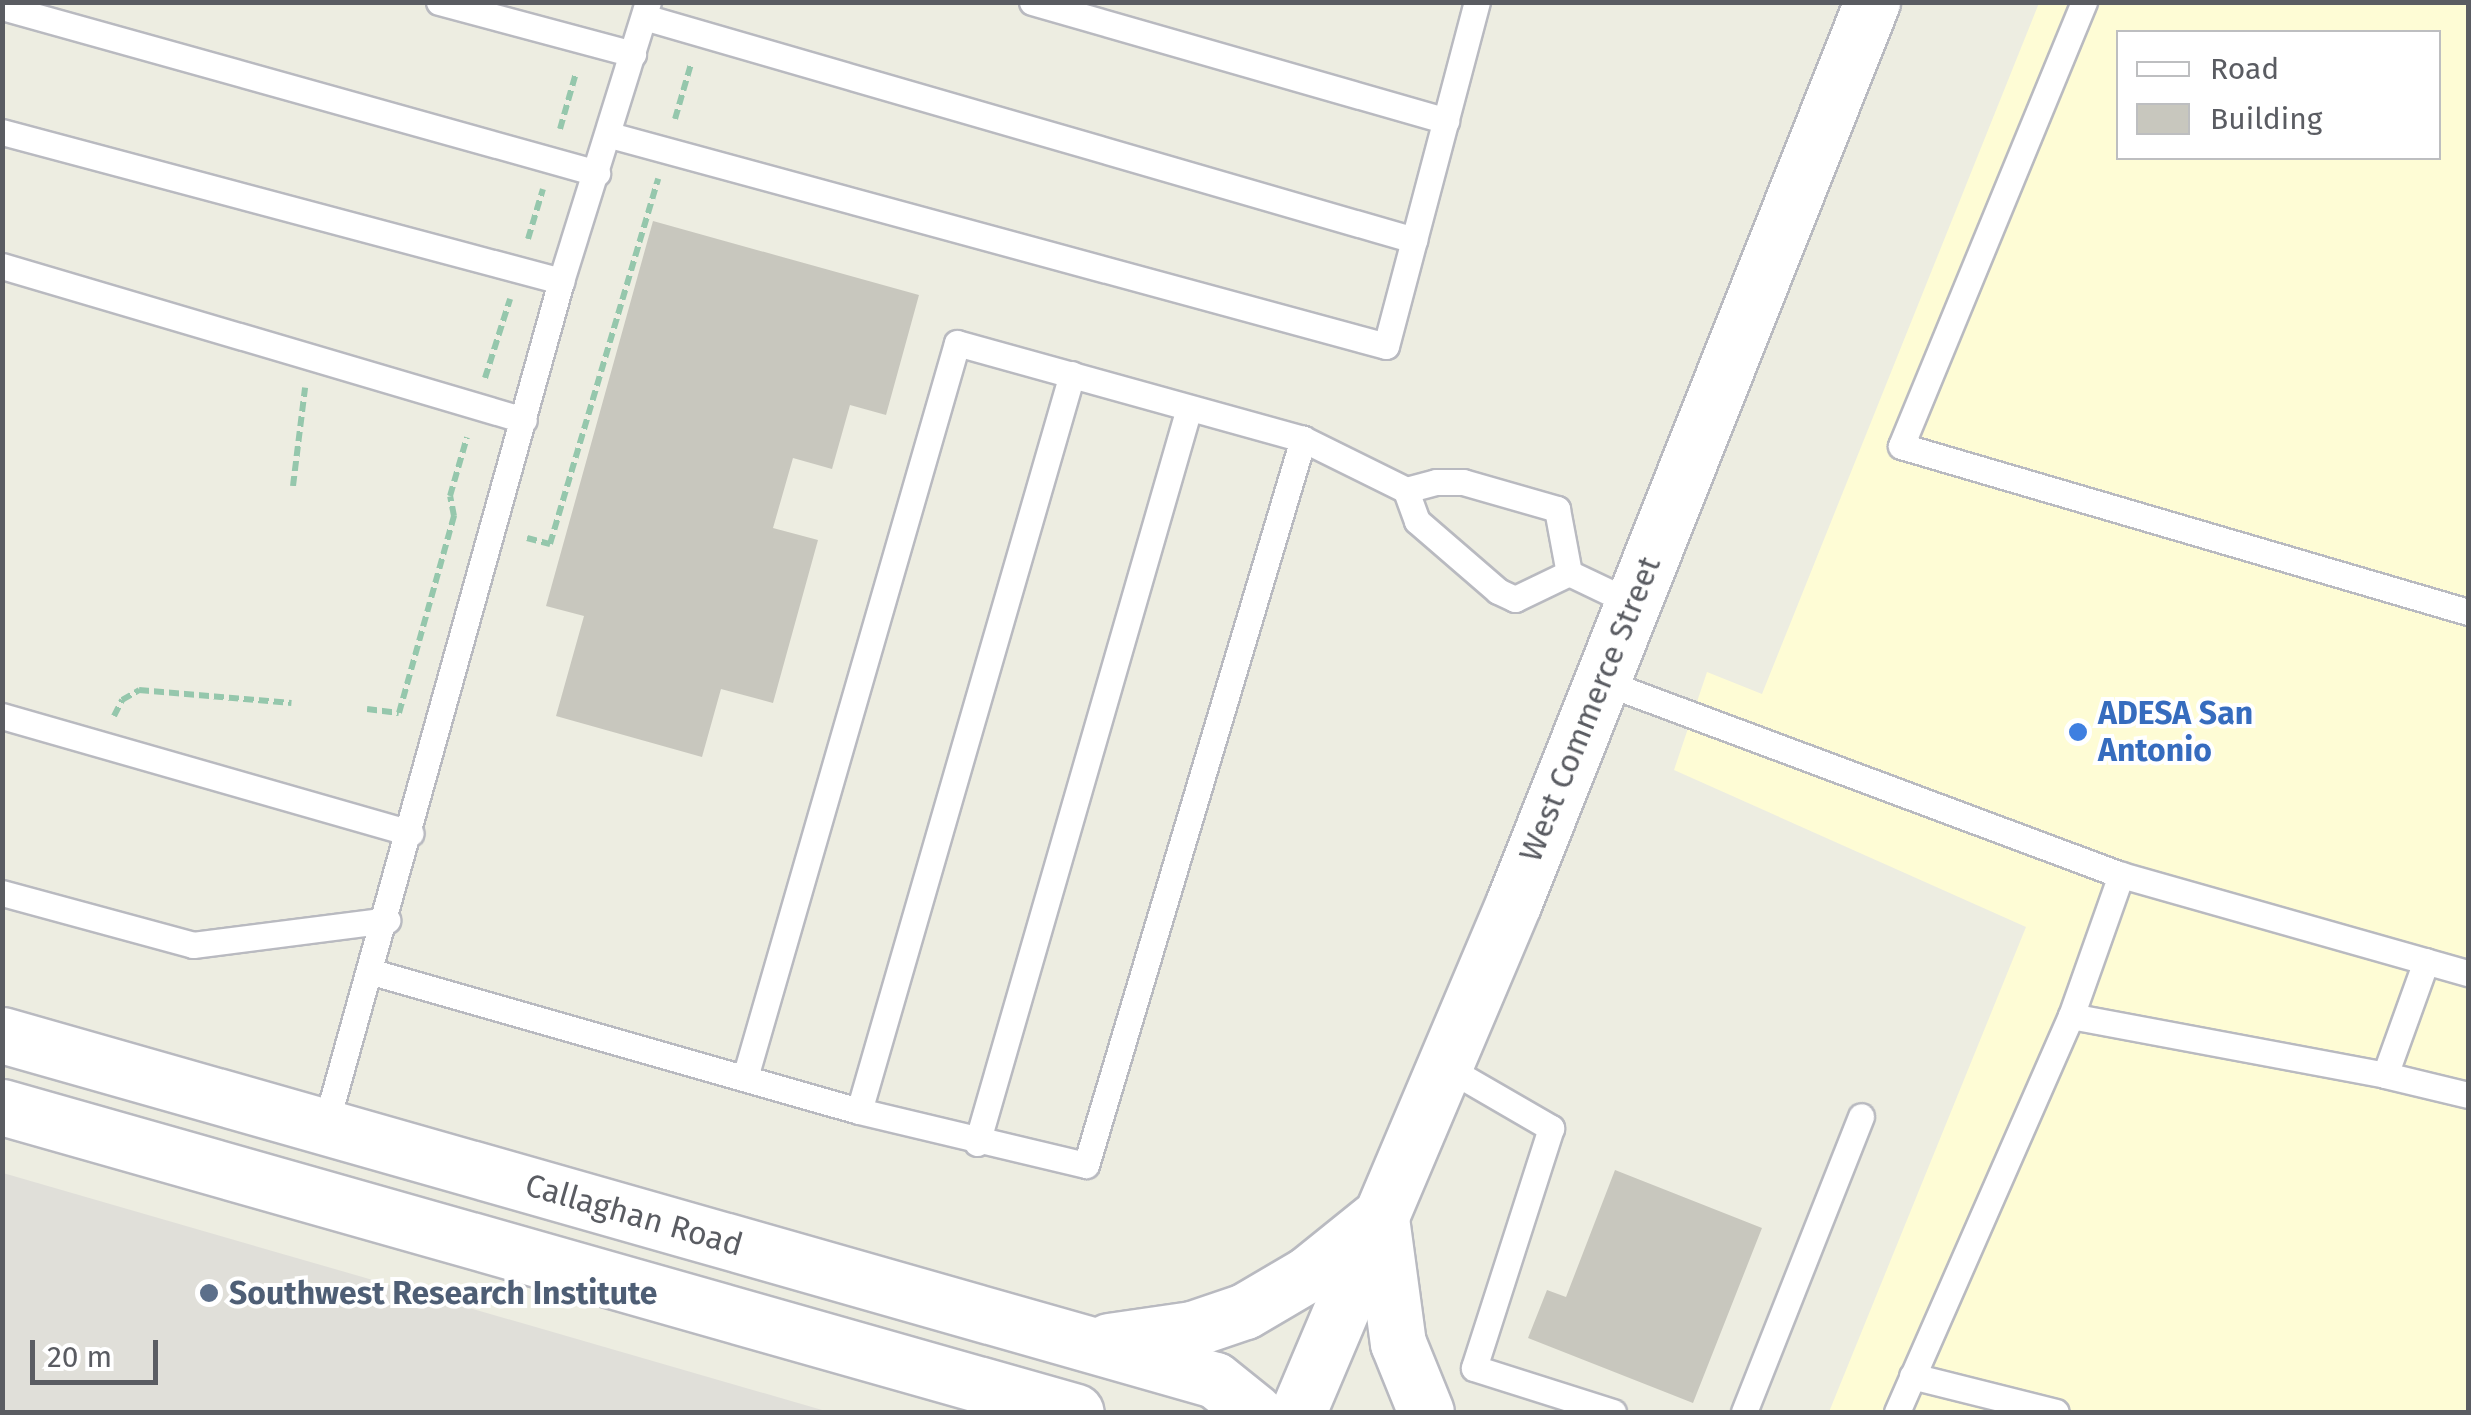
<!DOCTYPE html>
<style>
body{margin:0}
#map{position:relative;width:2471px;height:1415px;overflow:hidden;background:#edede1;font-family:"Fira Sans",sans-serif}
div>[style]{position:absolute}
.commercial>*{inset:0;background:#fefcd5}
.industrial>*{inset:0;background:#e0dfd9}
.building>*{inset:0;background:#c8c7be}
.path>*{height:6px;margin-top:-3px;transform-origin:0;background:repeating-linear-gradient(90deg,#95c7ac 0 10px,transparent 0 15px)}
.roads{filter:drop-shadow(2px 0 #b9bac0) drop-shadow(-2px 0 #b9bac0) drop-shadow(0 2px #b9bac0) drop-shadow(0 -2px #b9bac0)}
.service>*{height:25px;margin:-12.5px;padding:0 12.5px;transform-origin:12.5px;border-radius:12.5px;background:#fff}
.secondary>*{height:55px;margin:-27.5px;padding:0 27.5px;transform-origin:27.5px;border-radius:27.5px;background:#fff}
.dots>*{width:28px;height:28px;translate:-50% -50%;box-sizing:border-box;border:5px solid #fff;border-radius:50%}
span{translate:-50% -50%;white-space:nowrap;text-align:center;line-height:1.15;-webkit-text-stroke:8px #fff;paint-order:stroke}
.street-label{font-size:32px;color:#5a5c62}
.shop-label{font-size:32px;color:#366cbe;font-weight:700}
.left{translate:0 -50%;text-align:left}
.service-label{font-size:32px;color:#4e5e75;font-weight:700}
.frame{position:absolute;inset:0;border:5px solid #5a5c62;pointer-events:none}
.legend{position:absolute;left:2116px;top:30px;width:325px;height:130px;box-sizing:border-box;background:#fff;border:2px solid #bdbec0;margin:0;padding:12px 18px;list-style:none;font-size:30px;color:#5a5c62}
.legend li{display:flex;align-items:center;gap:20px;height:50px}
.legend b{width:50px;border:2px solid #bdbec0}
.scale{position:absolute;left:30px;top:1340px;width:128px;height:45px;box-sizing:border-box;border:5px solid #5a5c62;border-top:0;padding-left:12px;font-size:30px;line-height:35px;white-space:nowrap;color:#5a5c62;-webkit-text-stroke:8px #fff;paint-order:stroke}
</style>
<div id="map">
<div class="commercial">
<i style="clip-path:polygon(evenodd,2039px 3px,2468px 3px,2468px 1412px,1829px 1412px,2026px 927px,1674px 770px,1707px 672px,1762px 694px,2039px 3px,2118px 32px,2438px 32px,2438px 158px,2118px 158px,2118px 32px)"></i>
</div>
<div class="industrial">
<i style="clip-path:polygon(2px 1173px,3px 1173px,829px 1412px,3px 1412px)"></i>
</div>
<div class="building">
<i style="clip-path:polygon(653px 221px,919px 295px,886px 415px,850px 405px,832px 469px,793px 458px,773px 528px,818px 540px,773px 703px,721px 689px,702px 757px,556px 716px,584px 616px,546px 606px)"></i>
<i style="clip-path:polygon(1615px 1170px,1762px 1228px,1693px 1403px,1528px 1338px,1547px 1290px,1566px 1297px)"></i>
</div>
<div class="path">
<i style="left:675px;top:119px;width:57px;rotate:-73.8deg"></i>
<i style="left:560px;top:129px;width:58px;rotate:-74.1deg"></i>
<i style="left:528px;top:239px;width:52px;rotate:-73.3deg"></i>
<i style="left:485px;top:378px;width:83px;rotate:-72.4deg"></i>
<i style="left:293px;top:486px;width:99px;rotate:-83deg"></i>
<i style="left:527px;top:538px;width:24px;rotate:15deg"></i>
<i style="left:550px;top:544px;width:381px;rotate:-73.5deg"></i>
<i style="left:367px;top:709px;width:32px;rotate:7deg"></i>
<i style="left:399px;top:713px;width:205px;rotate:-74.4deg"></i>
<i style="left:454px;top:516px;width:20px;rotate:-101deg"></i>
<i style="left:450px;top:496px;width:61px;rotate:-73.9deg"></i>
<i style="left:114px;top:716px;width:18px;rotate:-63deg"></i>
<i style="left:122px;top:700px;width:20px;rotate:-30deg"></i>
<i style="left:139px;top:690px;width:153px;rotate:4.9deg"></i>
</div>
<div class="roads">
<div class="service">
<i style="left:439px;top:2px;width:201px;rotate:15deg"></i>
<i style="left:1032px;top:2px;width:431px;rotate:16deg"></i>
<i style="left:2084px;top:2px;width:480px;rotate:112.4deg"></i>
<i style="left:1901px;top:446px;width:591px;rotate:16.32deg"></i>
<i style="left:2px;top:7px;width:618px;rotate:15.59deg"></i>
<i style="left:644px;top:17px;width:802px;rotate:16.15deg"></i>
<i style="left:2px;top:132px;width:579px;rotate:14.93deg"></i>
<i style="left:610px;top:135px;width:804px;rotate:15.21deg"></i>
<i style="left:1386px;top:346px;width:356px;rotate:-75.2deg"></i>
<i style="left:2px;top:266px;width:544px;rotate:16.44deg"></i>
<i style="left:1303px;top:439px;width:115px;rotate:26.3deg"></i>
<i style="left:1436px;top:482px;width:27px"></i>
<i style="left:1463px;top:482px;width:98px;rotate:16deg"></i>
<i style="left:1557px;top:509px;width:65px;rotate:79.4deg"></i>
<i style="left:1569px;top:573px;width:60px;rotate:154.3deg"></i>
<i style="left:1515px;top:599px;width:19px;rotate:-155deg"></i>
<i style="left:1498px;top:591px;width:107px;rotate:-139.2deg"></i>
<i style="left:1417px;top:521px;width:33px;rotate:-110deg"></i>
<i style="left:1406px;top:490px;width:31px;rotate:-15deg"></i>
<i style="left:1569px;top:573px;width:70px;rotate:25.5deg"></i>
<i style="left:1601px;top:681px;width:555px;rotate:20.46deg"></i>
<i style="left:2px;top:716px;width:425px;rotate:16deg"></i>
<i style="left:2px;top:893px;width:198px;rotate:15.2deg"></i>
<i style="left:193px;top:945px;width:196px;rotate:-7.3deg"></i>
<i style="left:372px;top:972px;width:506px;rotate:15.93deg"></i>
<i style="left:859px;top:1111px;width:233px;rotate:13.4deg"></i>
<i style="left:1086px;top:1165px;width:758px;rotate:-73.36deg"></i>
<i style="left:1303px;top:439px;width:359px;rotate:-164.5deg"></i>
<i style="left:957px;top:343px;width:761px;rotate:106.1deg"></i>
<i style="left:2071px;top:1016px;width:319px;rotate:10.6deg"></i>
<i style="left:2385px;top:1075px;width:121px;rotate:-70.2deg"></i>
<i style="left:1444px;top:1066px;width:124px;rotate:30.1deg"></i>
<i style="left:1551px;top:1128px;width:252px;rotate:107.8deg"></i>
<i style="left:1474px;top:1368px;width:146px;rotate:17.6deg"></i>
<i style="left:2385px;top:1075px;width:85px;rotate:13.5deg"></i>
<i style="left:859px;top:1111px;width:767px;rotate:-73.88deg"></i>
<i style="left:325px;top:1127px;width:878px;rotate:-74.41deg"></i>
<i style="left:561px;top:281px;width:292px;rotate:-72.7deg"></i>
<i style="left:977px;top:1143px;width:765px;rotate:-73.91deg"></i>
<i style="left:1912px;top:1376px;width:148px;rotate:14deg"></i>
<i style="left:1744px;top:1412px;width:318px;rotate:-68.4deg"></i>
<i style="left:1897px;top:1412px;width:433px;rotate:-66.3deg"></i>
<i style="left:2071px;top:1016px;width:150px;rotate:-70.5deg"></i>
<i style="left:2121px;top:875px;width:361px;rotate:15.8deg"></i>
</div>
<div class="secondary">
<i style="left:2px;top:1035px;width:1261px;rotate:15.88deg"></i>
<i style="left:1215px;top:1380px;width:51px;rotate:38.7deg"></i>
<i style="left:2px;top:1107px;width:1116px;rotate:15.85deg"></i>
<i style="left:1381px;top:1218px;width:126px;rotate:82.3deg"></i>
<i style="left:1398px;top:1343px;width:74px;rotate:67.9deg"></i>
<i style="left:1109px;top:1341px;width:84px;rotate:-8.2deg"></i>
<i style="left:1192px;top:1329px;width:56px;rotate:-18.8deg"></i>
<i style="left:1245px;top:1311px;width:73px;rotate:-30.4deg"></i>
<i style="left:1308px;top:1274px;width:86px;rotate:-38.9deg"></i>
<i style="left:1298px;top:1412px;width:554px;rotate:-67.05deg"></i>
<i style="left:1514px;top:902px;width:969px;rotate:-68.31deg"></i>
</div>
</div>
<div class="dots">
<i style="left:2078px;top:732px;background:#3f7fe0"></i>
<i style="left:209px;top:1293px;background:#5c6f8a"></i>
</div>
<div class="street-label">
<span style="left:1590px;top:709px;rotate:-68deg">West Commerce Street</span>
<span style="left:634px;top:1215px;rotate:16deg">Callaghan Road</span>
</div>
<div class="shop-label">
<span class="left" style="left:2098px;top:732px">ADESA San<br>Antonio</span>
</div>
<div class="service-label">
<span class="left" style="left:229px;top:1293px">Southwest Research Institute</span>
</div>
<div class="frame"></div>
<ul class="legend">
<li><b style="height:12px;background:#fff"></b>Road</li>
<li><b style="height:28px;background:#c8c7be"></b>Building</li>
</ul>
<div class="scale">20 m</div>
</div>
